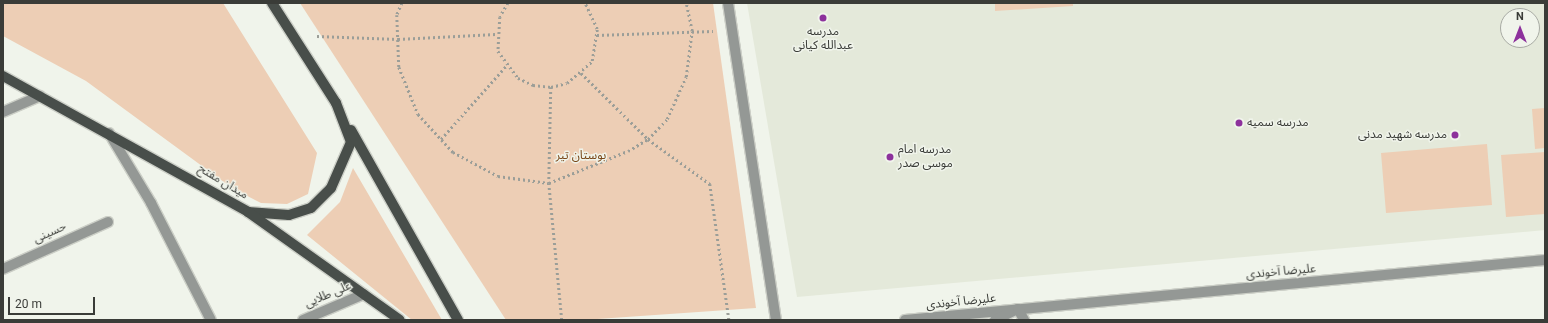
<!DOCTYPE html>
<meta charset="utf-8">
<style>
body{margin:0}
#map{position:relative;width:1548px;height:323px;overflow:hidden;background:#f0f4eb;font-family:Roboto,"Noto Sans Arabic",sans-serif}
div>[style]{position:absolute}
.built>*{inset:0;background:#e4e9da}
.green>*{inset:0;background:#edceb5}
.path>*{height:2.5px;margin-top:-1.25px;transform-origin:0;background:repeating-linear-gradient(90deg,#9b9e98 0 2px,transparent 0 5px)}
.roads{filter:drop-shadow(1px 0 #cccfc7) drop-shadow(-1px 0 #cccfc7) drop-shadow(0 1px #cccfc7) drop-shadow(0 -1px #cccfc7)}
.minor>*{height:10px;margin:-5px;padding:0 5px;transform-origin:5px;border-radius:5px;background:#949895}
.major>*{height:10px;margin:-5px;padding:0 5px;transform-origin:5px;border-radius:5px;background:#484e4a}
.dots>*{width:11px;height:11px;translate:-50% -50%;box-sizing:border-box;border:2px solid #f0f4eb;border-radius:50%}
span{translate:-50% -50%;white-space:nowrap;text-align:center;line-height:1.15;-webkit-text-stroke:3px #f0f4eb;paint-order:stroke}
.poi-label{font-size:12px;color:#3a3c38}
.left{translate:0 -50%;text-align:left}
.right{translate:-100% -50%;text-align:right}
.park-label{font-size:12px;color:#784617}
.street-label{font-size:12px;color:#3a3c38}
.frame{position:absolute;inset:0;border:4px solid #3a3c38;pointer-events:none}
.north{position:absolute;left:1500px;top:8px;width:40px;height:40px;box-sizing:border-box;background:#f0f4eb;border:1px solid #a7aaa3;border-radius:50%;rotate:0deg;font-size:11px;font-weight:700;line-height:16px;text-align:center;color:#3a3c38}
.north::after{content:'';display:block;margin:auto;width:14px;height:18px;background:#8d319c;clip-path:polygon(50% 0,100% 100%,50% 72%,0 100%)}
.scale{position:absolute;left:8px;top:297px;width:87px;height:18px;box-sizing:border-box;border:2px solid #3a3c38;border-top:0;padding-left:5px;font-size:12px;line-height:14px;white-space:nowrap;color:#3a3c38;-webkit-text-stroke:3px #f0f4eb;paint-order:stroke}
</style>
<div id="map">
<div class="built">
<i style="clip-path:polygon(evenodd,747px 3px,1545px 3px,1545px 230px,797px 297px,747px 3px,1508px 16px,1532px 16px,1532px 40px,1508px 40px,1508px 16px)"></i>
</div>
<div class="green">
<i style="clip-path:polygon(3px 3px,223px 3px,317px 153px,308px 194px,287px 204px,261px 203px,232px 188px,86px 81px,3px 36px)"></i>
<i style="clip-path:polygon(300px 3px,713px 3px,756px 308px,583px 320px,506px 320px)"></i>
<i style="clip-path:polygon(995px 3px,1073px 3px,1073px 6px,995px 11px)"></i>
<i style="clip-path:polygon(1545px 108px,1545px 148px,1535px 149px,1532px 109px)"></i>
<i style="clip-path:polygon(1487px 144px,1492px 205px,1386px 213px,1381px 153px)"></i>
<i style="clip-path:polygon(1545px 152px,1545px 214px,1506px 217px,1501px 155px)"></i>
<i style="clip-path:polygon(353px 168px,442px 320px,412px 320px,307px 235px,340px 202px)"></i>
</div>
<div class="path">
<i style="left:402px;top:3px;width:13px;rotate:113deg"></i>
<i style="left:397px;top:15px;width:52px;rotate:87.8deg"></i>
<i style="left:399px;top:67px;width:51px;rotate:68deg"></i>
<i style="left:418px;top:114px;width:52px;rotate:47.4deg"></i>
<i style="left:453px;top:152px;width:51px;rotate:28.1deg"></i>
<i style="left:498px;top:176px;width:51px;rotate:7.8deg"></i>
<i style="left:549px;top:183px;width:85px;rotate:-22.1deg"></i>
<i style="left:628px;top:151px;width:23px;rotate:-31deg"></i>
<i style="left:648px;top:139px;width:28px;rotate:-46deg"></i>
<i style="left:667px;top:119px;width:46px;rotate:-65.7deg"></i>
<i style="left:686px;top:77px;width:46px;rotate:-82.6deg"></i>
<i style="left:692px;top:31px;width:29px;rotate:-102deg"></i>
<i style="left:508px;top:3px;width:16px;rotate:120deg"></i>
<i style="left:500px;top:17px;width:34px;rotate:93deg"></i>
<i style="left:498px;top:51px;width:34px;rotate:53deg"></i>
<i style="left:518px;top:78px;width:17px;rotate:25deg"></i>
<i style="left:533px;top:85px;width:18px;rotate:6deg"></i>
<i style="left:551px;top:87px;width:16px;rotate:-14deg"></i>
<i style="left:567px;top:83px;width:33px;rotate:-41deg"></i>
<i style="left:592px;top:61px;width:32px;rotate:-81deg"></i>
<i style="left:597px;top:29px;width:29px;rotate:-115deg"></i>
<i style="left:597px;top:35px;width:116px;rotate:-2deg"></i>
<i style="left:317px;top:36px;width:81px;rotate:2.1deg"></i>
<i style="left:398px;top:39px;width:98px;rotate:-2.9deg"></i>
<i style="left:581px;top:73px;width:94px;rotate:44.6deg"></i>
<i style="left:648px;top:139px;width:77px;rotate:36deg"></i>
<i style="left:710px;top:184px;width:137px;rotate:82deg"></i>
<i style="left:551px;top:87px;width:96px;rotate:91.2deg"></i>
<i style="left:549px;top:183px;width:138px;rotate:84.6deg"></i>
<i style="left:441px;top:139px;width:98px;rotate:-48.3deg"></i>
</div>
<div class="roads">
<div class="minor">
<i style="left:728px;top:3px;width:321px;rotate:81.4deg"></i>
<i style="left:3px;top:112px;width:40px;rotate:-23.4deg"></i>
<i style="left:109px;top:133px;width:82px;rotate:59deg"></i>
<i style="left:151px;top:203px;width:131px;rotate:62.9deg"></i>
<i style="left:3px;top:269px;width:115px;rotate:-24.1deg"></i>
<i style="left:303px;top:320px;width:66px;rotate:-23.1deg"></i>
<i style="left:905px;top:320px;width:643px;rotate:-5.36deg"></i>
<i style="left:995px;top:320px;width:25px;rotate:-26deg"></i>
<i style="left:1018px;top:309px;width:13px;rotate:61deg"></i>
</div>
<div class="major">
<i style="left:3px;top:76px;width:280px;rotate:29deg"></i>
<i style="left:248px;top:212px;width:41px;rotate:4.2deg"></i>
<i style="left:289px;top:215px;width:23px;rotate:-18deg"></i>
<i style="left:311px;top:208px;width:28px;rotate:-45deg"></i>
<i style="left:331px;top:188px;width:50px;rotate:-66.5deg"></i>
<i style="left:351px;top:142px;width:42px;rotate:-111deg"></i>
<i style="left:336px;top:103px;width:119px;rotate:-122.6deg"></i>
<i style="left:351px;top:130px;width:218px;rotate:60.6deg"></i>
<i style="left:248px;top:212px;width:186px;rotate:35.4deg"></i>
</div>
</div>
<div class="dots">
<i style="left:823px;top:18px;background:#8d319c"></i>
<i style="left:1239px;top:123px;background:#8d319c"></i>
<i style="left:1455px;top:135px;background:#8d319c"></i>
<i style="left:890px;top:157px;background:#8d319c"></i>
</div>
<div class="poi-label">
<span style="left:823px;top:39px">مدرسه<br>عبدالله کیانی</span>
<span class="left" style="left:1247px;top:123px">مدرسه سمیه</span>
<span class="right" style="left:1447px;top:135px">مدرسه شهید مدنی</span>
<span class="left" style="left:898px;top:157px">مدرسه امام<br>موسی صدر</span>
</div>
<div class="park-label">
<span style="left:581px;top:156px">بوستان تیر</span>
</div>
<div class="street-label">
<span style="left:223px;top:182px;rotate:31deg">میدان مفتح</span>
<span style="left:50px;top:233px;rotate:-24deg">حسینی</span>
<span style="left:1281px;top:272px;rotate:-5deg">علیرضا آخوندی</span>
<span style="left:328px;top:295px;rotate:-23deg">علی طلایی</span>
<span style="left:961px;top:302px;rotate:-6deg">علیرضا آخوندی</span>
</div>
<div class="frame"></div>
<div class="north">N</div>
<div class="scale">20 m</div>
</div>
